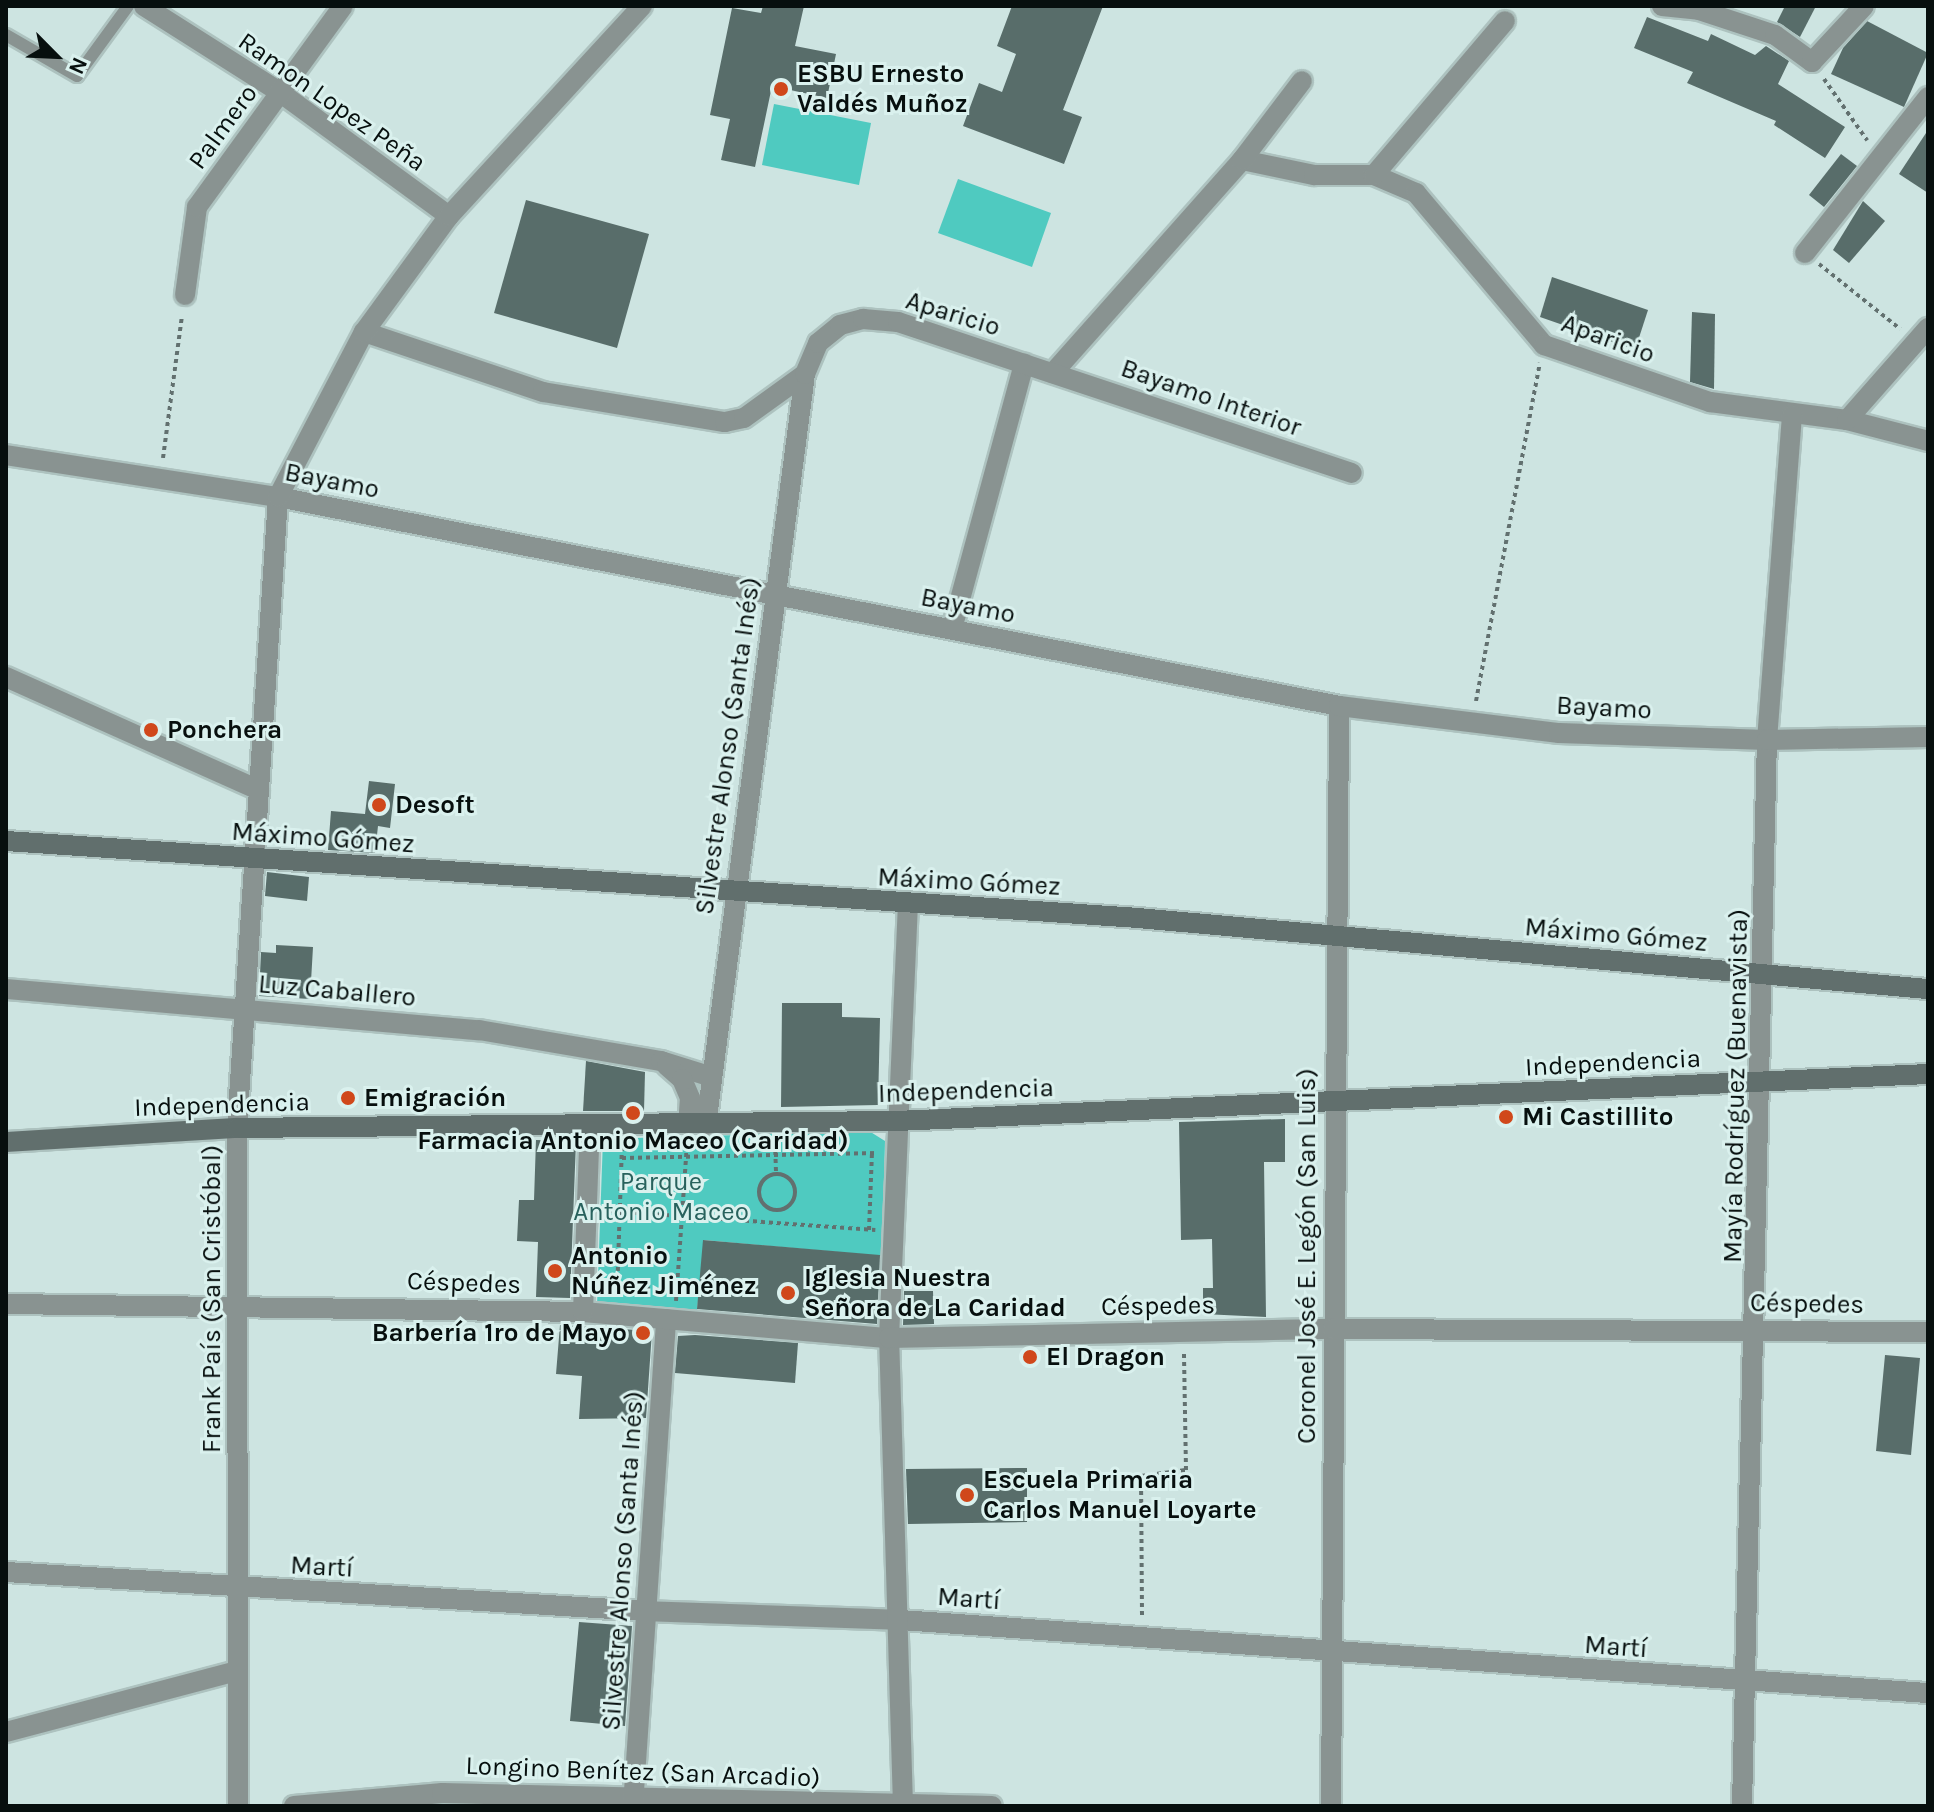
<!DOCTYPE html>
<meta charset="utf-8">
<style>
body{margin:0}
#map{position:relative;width:1934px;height:1812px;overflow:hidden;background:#cde4e1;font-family:Karla,sans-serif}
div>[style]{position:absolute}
.green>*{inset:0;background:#4fcac0}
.building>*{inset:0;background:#586d6a}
.path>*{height:4px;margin-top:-2px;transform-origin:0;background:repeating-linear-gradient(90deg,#62706f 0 4px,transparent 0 8px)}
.path>.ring{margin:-2px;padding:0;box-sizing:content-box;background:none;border:4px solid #62706f;border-radius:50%}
.roads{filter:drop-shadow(2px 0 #adc2bf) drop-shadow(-2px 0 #adc2bf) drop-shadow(0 2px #adc2bf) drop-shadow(0 -2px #adc2bf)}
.service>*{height:12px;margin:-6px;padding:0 6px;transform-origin:6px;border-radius:6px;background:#899391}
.minor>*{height:20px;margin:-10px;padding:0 10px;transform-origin:10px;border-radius:10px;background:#899391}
.tertiary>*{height:20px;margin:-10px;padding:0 10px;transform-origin:10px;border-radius:10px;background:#899391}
.secondary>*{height:20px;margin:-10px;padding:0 10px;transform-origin:10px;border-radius:10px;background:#616f6d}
.dots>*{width:22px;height:22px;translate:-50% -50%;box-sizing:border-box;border:4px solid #daf1ee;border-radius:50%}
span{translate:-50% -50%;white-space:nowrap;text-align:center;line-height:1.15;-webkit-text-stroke:6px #daf1ee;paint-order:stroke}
.poi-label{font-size:26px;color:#070f0e;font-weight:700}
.left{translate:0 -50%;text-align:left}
.right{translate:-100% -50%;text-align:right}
.street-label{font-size:26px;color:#070f0e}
.park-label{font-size:26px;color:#28625d}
.frame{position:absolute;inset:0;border:8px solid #070f0e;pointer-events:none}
.north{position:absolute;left:16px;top:16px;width:80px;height:80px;-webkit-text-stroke:6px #daf1ee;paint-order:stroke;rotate:114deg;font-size:22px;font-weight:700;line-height:32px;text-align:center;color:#070f0e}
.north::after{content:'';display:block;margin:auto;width:28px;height:36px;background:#070f0e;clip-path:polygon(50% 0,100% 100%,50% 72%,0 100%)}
</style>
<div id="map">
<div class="green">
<i style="clip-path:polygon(774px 104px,871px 123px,859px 185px,762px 165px)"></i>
<i style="clip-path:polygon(958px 179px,1051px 213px,1032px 267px,938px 233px)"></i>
<i style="clip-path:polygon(869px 1131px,885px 1141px,882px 1256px,704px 1240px,697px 1311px,597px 1306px,603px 1139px)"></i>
</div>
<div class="building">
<i style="clip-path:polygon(763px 6px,804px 6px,795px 46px,836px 54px,827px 98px,772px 86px,755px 167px,721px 160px,730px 119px,710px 115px,732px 8px,761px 13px)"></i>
<i style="clip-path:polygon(1012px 6px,1103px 6px,1063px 110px,1082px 117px,1064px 164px,963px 126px,979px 83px,1002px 92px,1016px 54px,997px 46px)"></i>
<i style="clip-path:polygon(1785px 6px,1816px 6px,1800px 37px,1777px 22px)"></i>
<i style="clip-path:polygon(1647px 17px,1708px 41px,1711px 34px,1755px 55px,1766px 46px,1789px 61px,1778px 84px,1845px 127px,1825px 158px,1774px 125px,1776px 121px,1687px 83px,1693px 72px,1634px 48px)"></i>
<i style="clip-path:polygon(1867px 21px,1928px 53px,1904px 107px,1831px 74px,1843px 48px)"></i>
<i style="clip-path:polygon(1928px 130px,1928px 193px,1899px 174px)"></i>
<i style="clip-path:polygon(1841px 154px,1857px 166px,1824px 207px,1809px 195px)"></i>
<i style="clip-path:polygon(526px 200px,649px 234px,617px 348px,494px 313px)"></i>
<i style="clip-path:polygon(1863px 201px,1885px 221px,1849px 263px,1833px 250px)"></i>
<i style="clip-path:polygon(1552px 277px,1648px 310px,1635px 350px,1540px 317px)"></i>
<i style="clip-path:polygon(1692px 312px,1715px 314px,1714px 389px,1690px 382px)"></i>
<i style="clip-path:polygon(369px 781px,395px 784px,390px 828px,378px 826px,375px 853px,328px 850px,331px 811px,365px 814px)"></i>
<i style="clip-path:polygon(267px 872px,309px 877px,307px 901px,265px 896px)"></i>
<i style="clip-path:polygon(276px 945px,313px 947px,310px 999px,259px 996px,261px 952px,276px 953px)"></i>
<i style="clip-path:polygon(782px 1003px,842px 1003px,842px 1017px,880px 1018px,878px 1105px,781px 1107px)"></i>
<i style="clip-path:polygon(586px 1061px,645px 1072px,644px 1111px,583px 1111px)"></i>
<i style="clip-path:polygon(1285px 1119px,1285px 1162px,1264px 1162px,1266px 1317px,1203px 1314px,1203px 1288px,1213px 1288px,1212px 1239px,1181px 1240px,1179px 1122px)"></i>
<i style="clip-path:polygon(536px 1140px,576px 1141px,570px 1298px,536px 1297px,538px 1242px,517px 1241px,519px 1200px,534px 1200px)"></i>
<i style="clip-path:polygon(703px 1240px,880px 1255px,877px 1324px,697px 1309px)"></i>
<i style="clip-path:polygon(904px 1291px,933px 1291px,934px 1324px,903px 1325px)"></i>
<i style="clip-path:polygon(560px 1325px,652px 1331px,646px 1418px,579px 1419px,582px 1376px,556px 1374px)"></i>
<i style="clip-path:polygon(695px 1335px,798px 1343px,795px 1383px,675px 1373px,678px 1336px)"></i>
<i style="clip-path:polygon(1885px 1355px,1920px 1358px,1911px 1455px,1876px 1451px)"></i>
<i style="clip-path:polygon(1027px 1468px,1027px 1522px,908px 1524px,906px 1469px)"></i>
<i style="clip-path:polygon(579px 1622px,632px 1626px,625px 1726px,570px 1721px)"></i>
</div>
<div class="path">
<i style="left:1824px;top:79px;width:75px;rotate:54.8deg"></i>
<i style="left:1819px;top:264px;width:104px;rotate:38.7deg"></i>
<i style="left:163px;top:458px;width:143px;rotate:-82.4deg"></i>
<i style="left:1476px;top:701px;width:344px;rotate:-79.3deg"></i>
<i style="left:775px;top:1143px;width:31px;rotate:88deg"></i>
<i style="left:622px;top:1158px;width:256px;rotate:-1.1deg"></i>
<i class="ring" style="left:759px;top:1174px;width:32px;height:32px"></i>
<i style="left:609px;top:1211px;width:267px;rotate:4.1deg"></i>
<i style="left:869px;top:1230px;width:77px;rotate:-87.8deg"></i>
<i style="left:606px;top:1285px;width:71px;rotate:4.8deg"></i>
<i style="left:617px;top:1295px;width:151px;rotate:-88.1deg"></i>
<i style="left:676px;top:1301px;width:159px;rotate:-86deg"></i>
<i style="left:1142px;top:1615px;width:139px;rotate:-90.4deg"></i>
<i style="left:1141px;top:1476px;width:45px;rotate:-7.6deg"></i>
<i style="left:1186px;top:1470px;width:119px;rotate:-91deg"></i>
</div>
<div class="roads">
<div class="service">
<i style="left:6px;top:35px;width:82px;rotate:30deg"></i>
<i style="left:77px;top:76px;width:87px;rotate:-53.9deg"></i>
</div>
<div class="minor">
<i style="left:144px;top:6px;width:162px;rotate:32.4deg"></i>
<i style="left:281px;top:93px;width:208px;rotate:36.2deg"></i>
<i style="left:1662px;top:6px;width:37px;rotate:6deg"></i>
<i style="left:1699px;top:10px;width:80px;rotate:18.2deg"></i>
<i style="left:1775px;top:35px;width:46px;rotate:36.1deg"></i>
<i style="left:1812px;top:62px;width:76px;rotate:-47.1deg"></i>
<i style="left:1242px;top:160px;width:74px;rotate:11.8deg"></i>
<i style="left:1314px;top:175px;width:60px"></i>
<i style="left:1374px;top:175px;width:46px;rotate:23.2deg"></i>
<i style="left:1416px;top:193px;width:199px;rotate:49.9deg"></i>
<i style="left:1544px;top:345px;width:176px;rotate:19deg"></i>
<i style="left:1710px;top:402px;width:138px;rotate:7.5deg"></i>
<i style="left:1847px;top:420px;width:84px;rotate:14.5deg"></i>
<i style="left:1374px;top:175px;width:202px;rotate:-49.6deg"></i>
<i style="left:1805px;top:253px;width:199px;rotate:-51.7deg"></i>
<i style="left:185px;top:295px;width:89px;rotate:-82.2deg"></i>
<i style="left:197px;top:207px;width:248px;rotate:-54deg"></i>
<i style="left:364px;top:332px;width:189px;rotate:18.5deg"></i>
<i style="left:543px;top:392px;width:184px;rotate:9.4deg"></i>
<i style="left:725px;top:422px;width:19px;rotate:-12deg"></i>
<i style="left:744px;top:418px;width:75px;rotate:-35.8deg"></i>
<i style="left:1053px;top:373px;width:285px;rotate:-48.4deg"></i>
<i style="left:1242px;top:160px;width:99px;rotate:-52.8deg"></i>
<i style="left:1847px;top:420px;width:123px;rotate:-48.6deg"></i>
<i style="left:6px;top:455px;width:275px;rotate:8.8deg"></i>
<i style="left:952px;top:629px;width:275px;rotate:-74.8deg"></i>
<i style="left:6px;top:989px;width:475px;rotate:5deg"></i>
<i style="left:479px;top:1030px;width:185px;rotate:9.7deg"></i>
<i style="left:661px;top:1061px;width:53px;rotate:17.4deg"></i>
<i style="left:667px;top:1066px;width:20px;rotate:41deg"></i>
<i style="left:682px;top:1079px;width:21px;rotate:67deg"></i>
<i style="left:690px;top:1098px;width:26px;rotate:94deg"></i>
<i style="left:706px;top:1125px;width:757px;rotate:-82.49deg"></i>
<i style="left:805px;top:374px;width:34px;rotate:-67deg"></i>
<i style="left:818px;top:343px;width:28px;rotate:-39deg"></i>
<i style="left:840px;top:325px;width:24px;rotate:-15deg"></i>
<i style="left:863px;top:319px;width:35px;rotate:5deg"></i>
<i style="left:898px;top:322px;width:478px;rotate:18.4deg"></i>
<i style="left:6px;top:1572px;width:640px;rotate:3.49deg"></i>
<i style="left:645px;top:1611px;width:256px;rotate:2deg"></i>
<i style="left:901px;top:1620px;width:1030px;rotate:4.07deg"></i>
<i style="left:6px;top:1732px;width:239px;rotate:-14.8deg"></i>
<i style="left:294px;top:1806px;width:149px;rotate:-5deg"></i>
<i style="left:442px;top:1793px;width:550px;rotate:1.35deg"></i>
<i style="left:633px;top:1806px;width:488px;rotate:-86.1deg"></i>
<i style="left:903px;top:1806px;width:468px;rotate:-91.7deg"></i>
<i style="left:889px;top:1338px;width:433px;rotate:-87.5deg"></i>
<i style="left:1331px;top:1806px;width:1100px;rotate:-89.58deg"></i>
<i style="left:1742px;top:1806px;width:1066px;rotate:-88.66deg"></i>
<i style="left:1767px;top:740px;width:326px;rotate:-85.6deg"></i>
</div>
<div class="tertiary">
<i style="left:278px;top:497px;width:1081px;rotate:11.14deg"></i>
<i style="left:1339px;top:706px;width:222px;rotate:7deg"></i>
<i style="left:1559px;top:733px;width:208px;rotate:1.9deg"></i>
<i style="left:1767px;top:740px;width:161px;rotate:-1.1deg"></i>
<i style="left:6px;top:677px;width:277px;rotate:24.1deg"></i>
<i style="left:6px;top:1304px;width:577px;rotate:0.79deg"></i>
<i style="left:583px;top:1312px;width:307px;rotate:4.9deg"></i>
<i style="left:889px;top:1338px;width:444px;rotate:-1.2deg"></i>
<i style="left:1333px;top:1329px;width:595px;rotate:0.29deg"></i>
<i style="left:583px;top:1312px;width:187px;rotate:-87.9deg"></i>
<i style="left:238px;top:1806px;width:678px;rotate:-90.08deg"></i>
<i style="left:237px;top:1128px;width:632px;rotate:-86.28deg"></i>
<i style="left:278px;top:497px;width:186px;rotate:-62.5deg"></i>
<i style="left:364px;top:332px;width:144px;rotate:-53.8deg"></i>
<i style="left:449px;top:216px;width:285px;rotate:-47.4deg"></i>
</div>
<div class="secondary">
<i style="left:6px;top:841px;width:1135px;rotate:3.89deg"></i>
<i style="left:1138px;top:918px;width:793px;rotate:5.14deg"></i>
<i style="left:6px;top:1142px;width:231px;rotate:-3.5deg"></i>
<i style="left:237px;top:1128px;width:660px;rotate:-0.61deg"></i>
<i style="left:897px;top:1121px;width:1032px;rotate:-2.61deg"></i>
</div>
</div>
<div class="dots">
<i style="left:781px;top:89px;background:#d0481b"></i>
<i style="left:151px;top:730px;background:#d0481b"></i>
<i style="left:379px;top:805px;background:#d0481b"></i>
<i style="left:348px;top:1098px;background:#d0481b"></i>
<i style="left:633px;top:1113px;background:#d0481b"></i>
<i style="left:1506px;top:1117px;background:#d0481b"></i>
<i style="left:555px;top:1271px;background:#d0481b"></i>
<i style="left:788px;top:1293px;background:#d0481b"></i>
<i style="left:643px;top:1333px;background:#d0481b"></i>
<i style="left:1030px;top:1357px;background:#d0481b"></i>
<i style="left:967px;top:1495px;background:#d0481b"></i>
</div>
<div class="poi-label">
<span class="left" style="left:797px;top:89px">ESBU Ernesto<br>Valdés Muñoz</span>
<span class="left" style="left:167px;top:730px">Ponchera</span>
<span class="left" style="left:395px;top:805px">Desoft</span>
<span class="left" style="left:364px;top:1098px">Emigración</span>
<span class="left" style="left:1522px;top:1117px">Mi Castillito</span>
<span style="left:633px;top:1141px">Farmacia Antonio Maceo (Caridad)</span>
<span class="left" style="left:571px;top:1271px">Antonio<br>Núñez Jiménez</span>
<span class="left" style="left:804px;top:1293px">Iglesia Nuestra<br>Señora de La Caridad</span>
<span class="right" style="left:627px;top:1333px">Barbería 1ro de Mayo</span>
<span class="left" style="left:1046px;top:1357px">El Dragon</span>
<span class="left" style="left:983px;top:1495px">Escuela Primaria<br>Carlos Manuel Loyarte</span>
</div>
<div class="street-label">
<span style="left:332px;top:102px;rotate:35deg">Ramon Lopez Peña</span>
<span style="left:223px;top:127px;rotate:-54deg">Palmero</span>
<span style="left:953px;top:314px;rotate:17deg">Aparicio</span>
<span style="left:1608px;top:339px;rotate:20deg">Aparicio</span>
<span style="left:1211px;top:398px;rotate:19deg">Bayamo Interior</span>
<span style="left:332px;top:481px;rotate:11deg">Bayamo</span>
<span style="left:968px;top:606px;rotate:11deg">Bayamo</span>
<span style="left:1604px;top:708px;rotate:3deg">Bayamo</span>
<span style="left:728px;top:746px;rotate:-82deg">Silvestre Alonso (Santa Inés)</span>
<span style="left:323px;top:838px;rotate:4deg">Máximo Gómez</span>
<span style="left:969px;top:882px;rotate:3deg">Máximo Gómez</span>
<span style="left:1616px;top:935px;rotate:5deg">Máximo Gómez</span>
<span style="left:337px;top:991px;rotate:5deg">Luz Caballero</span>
<span style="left:1613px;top:1063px;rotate:-3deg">Independencia</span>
<span style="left:1736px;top:1086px;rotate:-89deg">Mayía Rodríguez (Buenavista)</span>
<span style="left:966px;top:1091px;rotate:-2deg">Independencia</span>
<span style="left:222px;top:1105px;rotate:-2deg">Independencia</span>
<span style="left:1307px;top:1256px;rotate:-90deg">Coronel José E. Legón (San Luis)</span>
<span style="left:464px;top:1283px;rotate:2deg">Céspedes</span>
<span style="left:212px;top:1299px;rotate:-90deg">Frank País (San Cristóbal)</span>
<span style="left:1807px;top:1304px;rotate:1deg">Céspedes</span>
<span style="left:1158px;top:1306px;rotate:-1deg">Céspedes</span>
<span style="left:623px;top:1561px;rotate:-86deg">Silvestre Alonso (Santa Inés)</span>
<span style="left:322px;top:1567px;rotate:3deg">Martí</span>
<span style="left:969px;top:1599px;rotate:4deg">Martí</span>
<span style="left:1616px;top:1647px;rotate:4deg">Martí</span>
<span style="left:643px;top:1772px;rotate:2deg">Longino Benítez (San Arcadio)</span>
</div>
<div class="park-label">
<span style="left:661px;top:1197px">Parque<br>Antonio Maceo</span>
</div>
<div class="frame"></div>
<div class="north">N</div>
</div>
